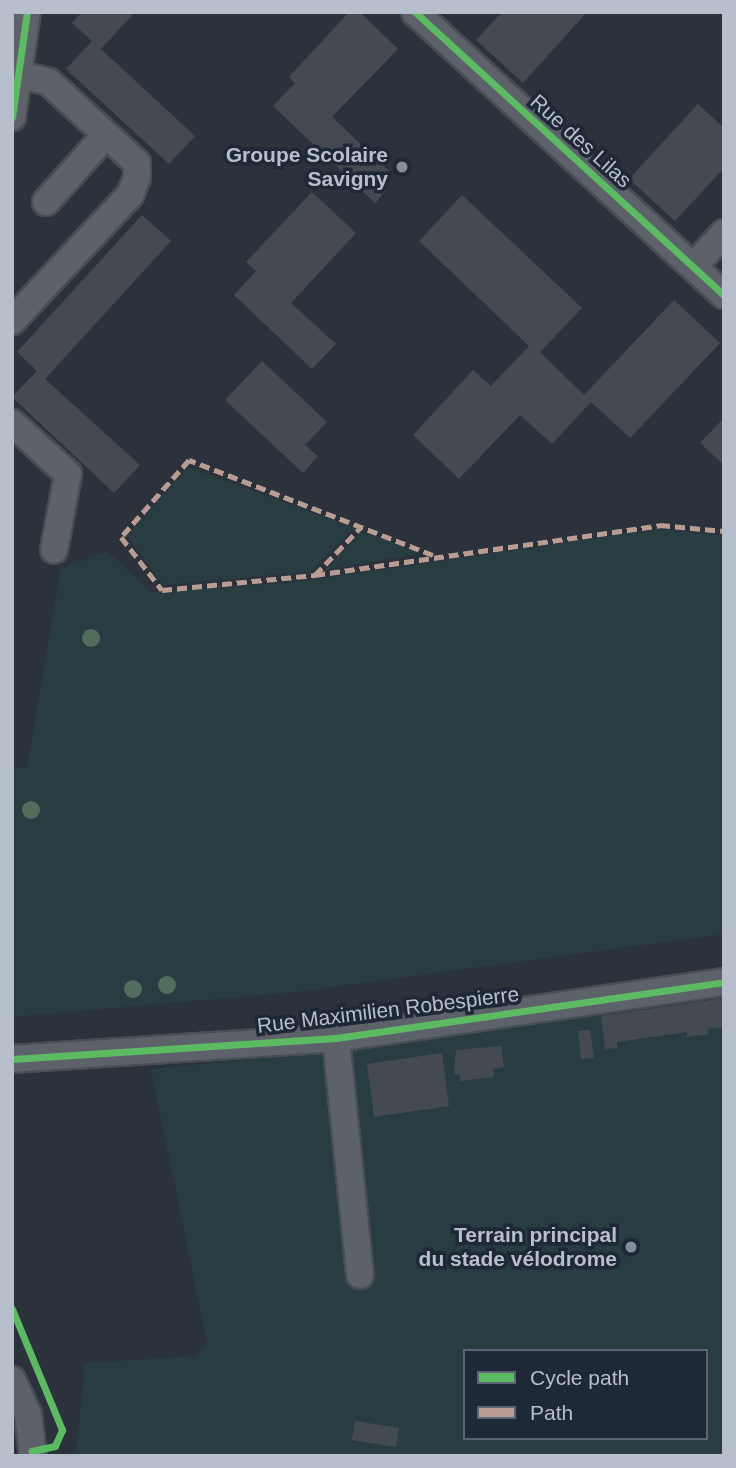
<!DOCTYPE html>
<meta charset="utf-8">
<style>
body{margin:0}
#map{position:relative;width:736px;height:1468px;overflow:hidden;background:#2c323c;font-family:Arial,sans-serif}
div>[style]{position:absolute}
.green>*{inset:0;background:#283d42}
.building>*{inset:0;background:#454a52}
.roads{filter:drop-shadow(2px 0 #484d54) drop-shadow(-2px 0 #484d54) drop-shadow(0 2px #484d54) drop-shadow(0 -2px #484d54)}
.minor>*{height:26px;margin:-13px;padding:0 13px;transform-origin:13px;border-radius:13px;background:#5d6169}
.quiet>*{height:5px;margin-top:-2.5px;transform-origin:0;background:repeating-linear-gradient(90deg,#b99d93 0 10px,transparent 0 15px)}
.cycleway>*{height:7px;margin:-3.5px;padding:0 3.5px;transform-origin:3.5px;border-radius:3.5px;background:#5cba63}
.trees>*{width:18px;height:18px;margin:-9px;border-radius:50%;background:#506d5e}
.dots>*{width:19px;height:19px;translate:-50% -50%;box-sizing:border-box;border:4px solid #1e2837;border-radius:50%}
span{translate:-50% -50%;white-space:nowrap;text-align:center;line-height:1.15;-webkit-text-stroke:7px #1e2837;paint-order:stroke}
.street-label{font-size:21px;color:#b7becc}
.poi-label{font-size:21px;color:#b7becc;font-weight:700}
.right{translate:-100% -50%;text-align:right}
.frame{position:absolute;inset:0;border:14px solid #b7becc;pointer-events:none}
.legend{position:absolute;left:463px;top:1349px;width:245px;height:91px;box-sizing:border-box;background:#1e2837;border:2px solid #5b6473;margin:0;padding:9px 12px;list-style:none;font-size:21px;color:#b7becc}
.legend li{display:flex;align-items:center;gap:14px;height:35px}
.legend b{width:35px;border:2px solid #5b6473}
</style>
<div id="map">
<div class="green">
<i style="clip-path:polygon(188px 467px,354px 528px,311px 571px,163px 585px,127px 536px)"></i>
<i style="clip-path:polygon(658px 529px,724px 536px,724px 934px,295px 992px,12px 1017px,12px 768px,27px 768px,61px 569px,107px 551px,151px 592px,297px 582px)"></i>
<i style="clip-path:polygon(363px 531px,420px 553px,325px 570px)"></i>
<i style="clip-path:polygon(evenodd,724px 998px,724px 1456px,76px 1456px,85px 1363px,197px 1356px,207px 1343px,151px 1069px,320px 1053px,724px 998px,465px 1351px,706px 1351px,706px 1438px,465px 1438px,465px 1351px)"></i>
</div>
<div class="building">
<i style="clip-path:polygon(82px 12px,135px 12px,101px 49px,195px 136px,169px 164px,66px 69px,92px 41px,72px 23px)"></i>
<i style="clip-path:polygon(349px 12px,360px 12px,398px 49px,332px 117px,389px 171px,378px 183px,386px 191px,375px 203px,273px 106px,295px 83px,289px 77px)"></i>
<i style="clip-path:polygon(502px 12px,587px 12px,523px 83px,476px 40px)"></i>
<i style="clip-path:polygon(698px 104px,724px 128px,724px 168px,675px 221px,629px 179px)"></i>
<i style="clip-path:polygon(312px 192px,356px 233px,291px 303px,336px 344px,312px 369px,234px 295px,256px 271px,246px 262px)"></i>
<i style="clip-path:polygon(462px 195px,582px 308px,540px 352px,584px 395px,674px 300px,720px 343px,630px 438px,591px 402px,552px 444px,520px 415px,459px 479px,413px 435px,473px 370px,491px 386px,529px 346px,419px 241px)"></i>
<i style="clip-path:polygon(142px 215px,171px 241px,45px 379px,140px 465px,114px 493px,12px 397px,37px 371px,17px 352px)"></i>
<i style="clip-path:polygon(262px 361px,327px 422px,305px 445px,318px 456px,303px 473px,225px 400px)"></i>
<i style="clip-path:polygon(724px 418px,724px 465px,700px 443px)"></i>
<i style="clip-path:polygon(724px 998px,724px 1027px,708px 1029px,709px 1034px,687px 1037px,687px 1032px,617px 1042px,617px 1048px,605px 1049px,601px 1016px)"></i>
<i style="clip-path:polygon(590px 1030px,594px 1058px,581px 1059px,578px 1031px)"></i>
<i style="clip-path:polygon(501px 1046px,504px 1067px,493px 1069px,494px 1077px,460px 1081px,460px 1074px,454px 1075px,456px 1050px)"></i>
<i style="clip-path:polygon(442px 1053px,449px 1106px,374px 1117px,367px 1064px)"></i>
<i style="clip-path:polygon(355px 1421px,399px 1428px,396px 1447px,352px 1440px)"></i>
</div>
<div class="roads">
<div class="minor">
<i style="left:415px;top:12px;width:419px;rotate:42.5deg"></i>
<i style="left:12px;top:117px;width:106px;rotate:-81.9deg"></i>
<i style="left:46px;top:202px;width:90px;rotate:-48.2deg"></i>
<i style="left:693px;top:267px;width:46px;rotate:-47.6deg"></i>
<i style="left:12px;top:321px;width:173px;rotate:-46.9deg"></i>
<i style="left:130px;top:195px;width:18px;rotate:-68deg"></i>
<i style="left:137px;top:178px;width:15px;rotate:-90deg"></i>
<i style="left:137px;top:163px;width:120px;rotate:-137.4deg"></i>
<i style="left:49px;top:82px;width:30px;rotate:-166deg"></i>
<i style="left:12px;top:423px;width:76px;rotate:42.3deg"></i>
<i style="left:68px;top:474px;width:77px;rotate:100.4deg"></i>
<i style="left:336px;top:1038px;width:238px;rotate:84.2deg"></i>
<i style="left:12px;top:1059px;width:325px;rotate:-3.7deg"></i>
<i style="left:336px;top:1038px;width:392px;rotate:-8.2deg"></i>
<i style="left:12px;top:1380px;width:38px;rotate:65deg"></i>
<i style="left:28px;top:1414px;width:42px;rotate:83.2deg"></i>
</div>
</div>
<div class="quiet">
<i style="left:433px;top:555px;width:262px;rotate:-158.7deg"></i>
<i style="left:189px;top:460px;width:103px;rotate:131.4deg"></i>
<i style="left:121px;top:537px;width:67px;rotate:52.3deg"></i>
<i style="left:162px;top:590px;width:154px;rotate:-5.6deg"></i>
<i style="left:315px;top:575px;width:349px;rotate:-8.2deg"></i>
<i style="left:660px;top:525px;width:64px;rotate:5.4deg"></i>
<i style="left:315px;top:575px;width:66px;rotate:-46.2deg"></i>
</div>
<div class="cycleway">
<i style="left:415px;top:12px;width:419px;rotate:42.5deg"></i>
<i style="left:12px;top:117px;width:106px;rotate:-81.9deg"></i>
<i style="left:12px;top:1059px;width:325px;rotate:-3.7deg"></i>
<i style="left:336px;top:1038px;width:392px;rotate:-8.2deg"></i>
<i style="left:12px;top:1309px;width:131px;rotate:67.5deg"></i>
<i style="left:62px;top:1430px;width:17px;rotate:114deg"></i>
<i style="left:55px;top:1446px;width:24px;rotate:168deg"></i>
</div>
<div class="trees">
<i style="left:91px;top:638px"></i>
<i style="left:31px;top:810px"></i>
<i style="left:167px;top:985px"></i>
<i style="left:133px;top:989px"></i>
</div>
<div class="dots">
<i style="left:402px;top:167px;background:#868d9a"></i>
<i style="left:631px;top:1247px;background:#868d9a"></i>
</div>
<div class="street-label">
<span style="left:581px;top:141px;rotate:42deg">Rue des Lilas</span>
<span style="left:388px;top:1010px;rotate:-7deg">Rue Maximilien Robespierre</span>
</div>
<div class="poi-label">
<span class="right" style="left:388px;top:167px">Groupe Scolaire<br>Savigny</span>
<span class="right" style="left:617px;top:1247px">Terrain principal<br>du stade vélodrome</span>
</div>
<div class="frame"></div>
<ul class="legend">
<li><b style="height:9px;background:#5cba63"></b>Cycle path</li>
<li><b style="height:9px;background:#b99d93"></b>Path</li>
</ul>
</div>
